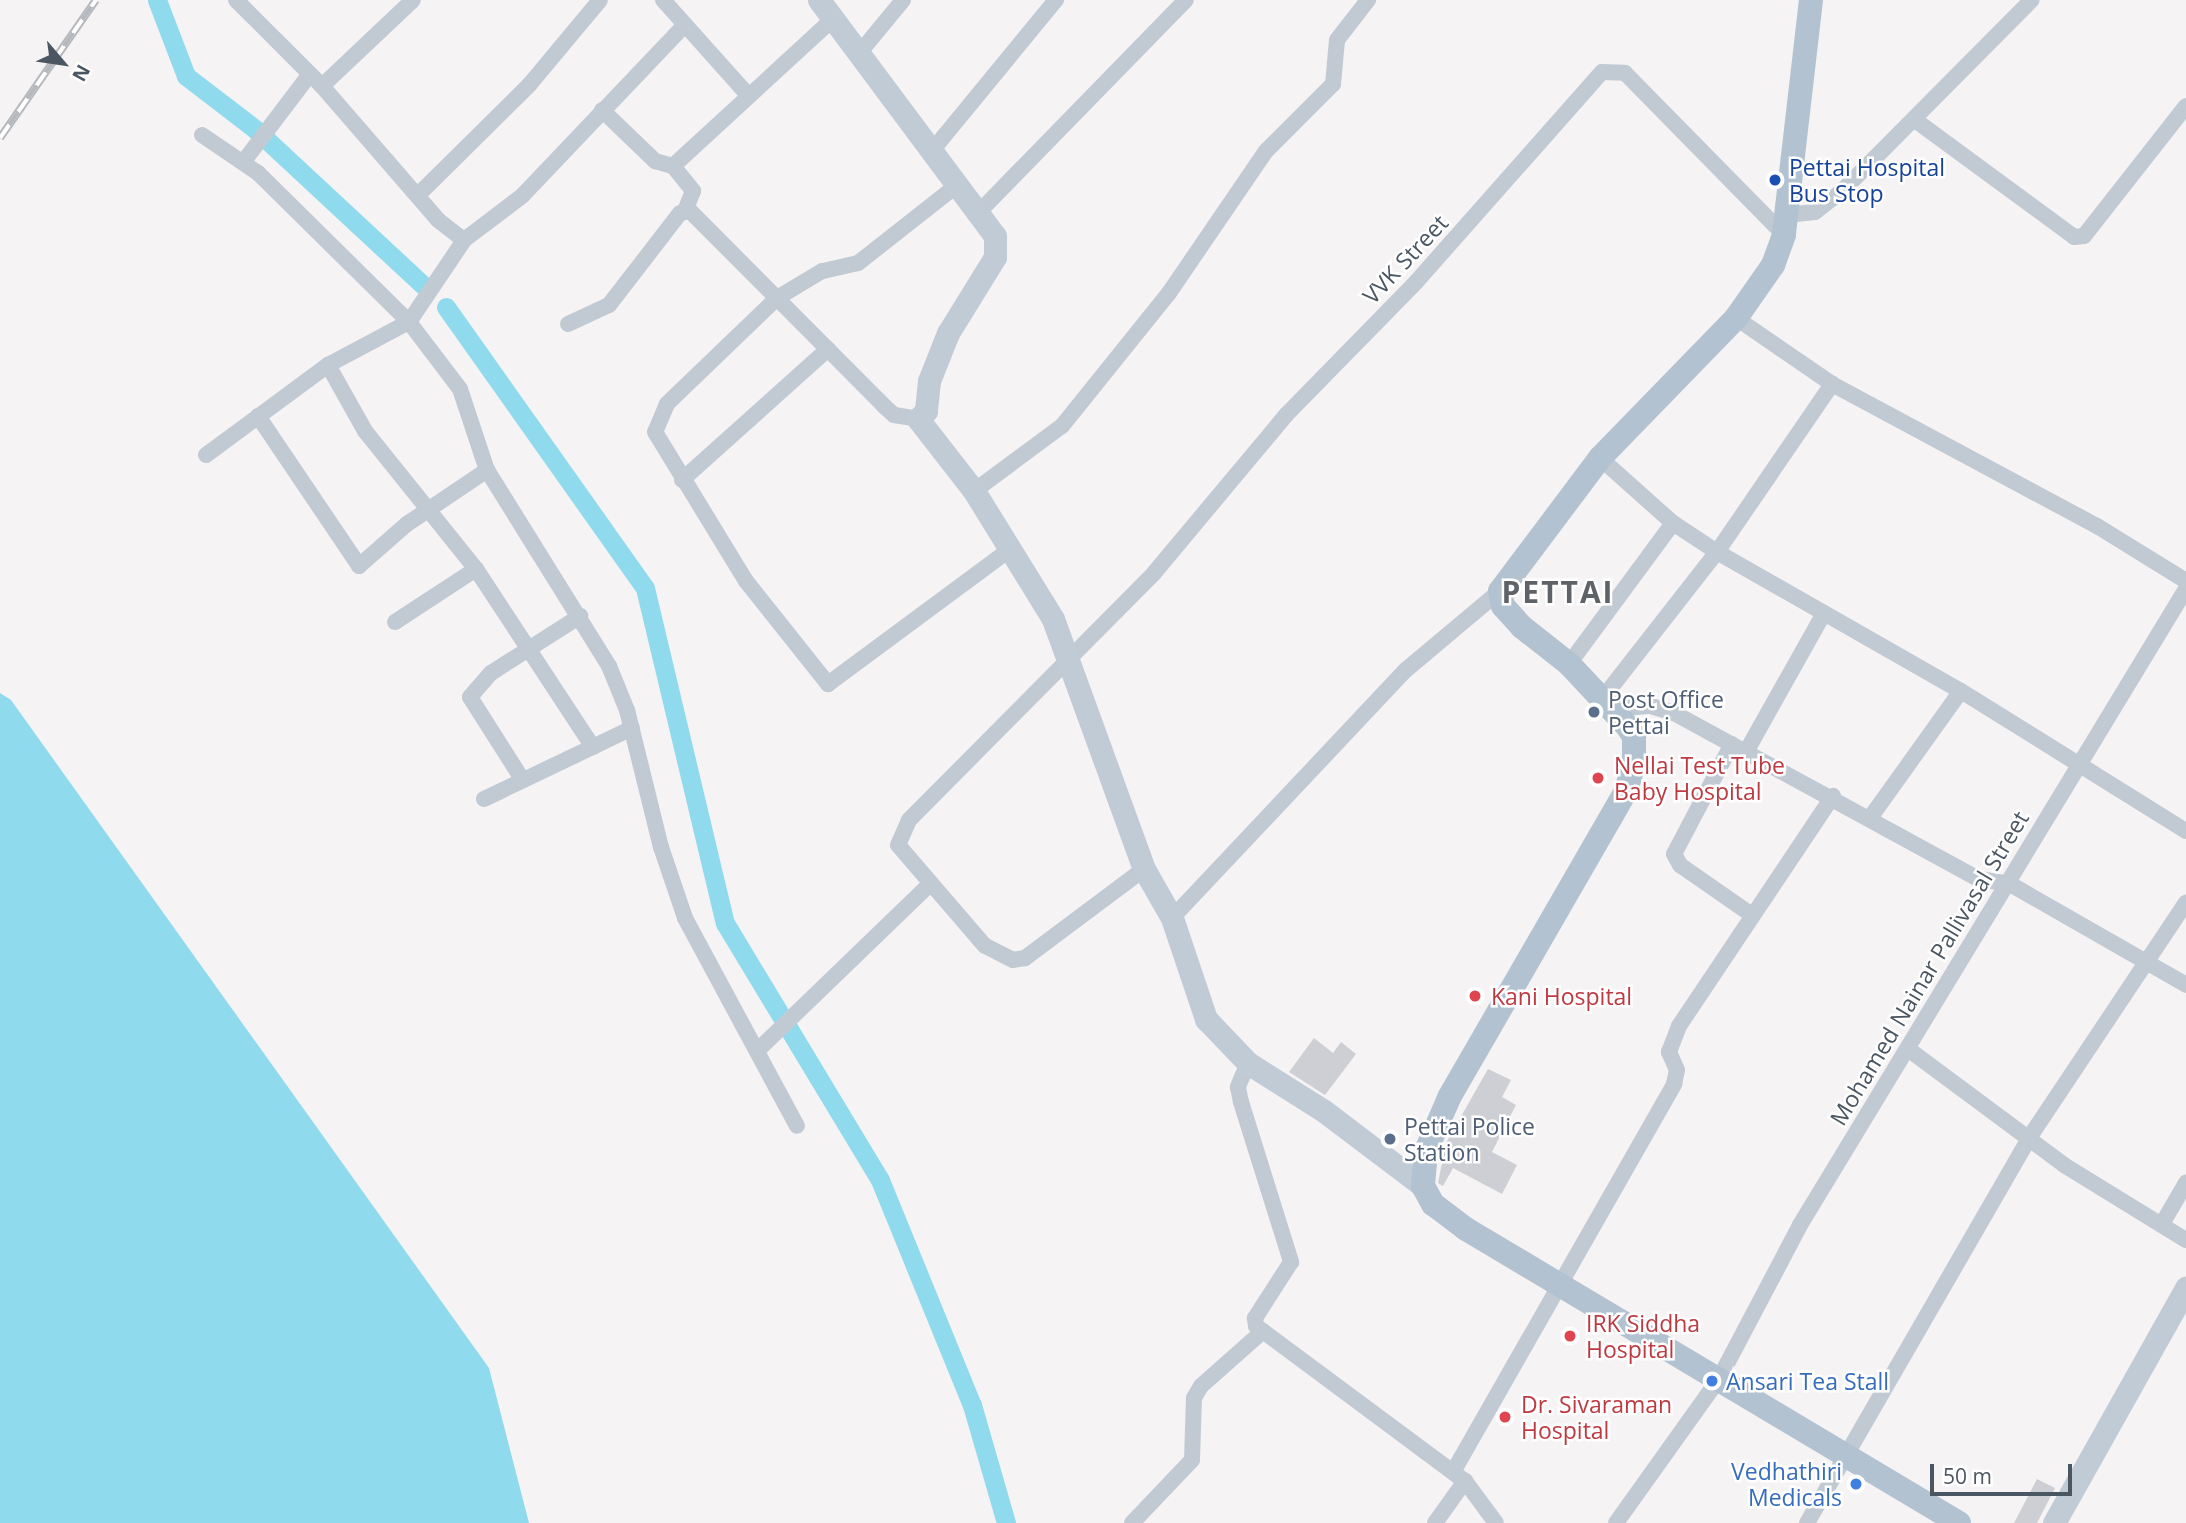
<!DOCTYPE html>
<style>
body{margin:0}
#map{position:relative;width:2186px;height:1523px;overflow:hidden;background:#f5f3f3;font-family:"Open Sans",sans-serif}
div>[style]{position:absolute}
.water>*{inset:0;background:#90daee}
.canal>*{height:19px;margin:-9.5px;padding:0 9.5px;transform-origin:9.5px;border-radius:9.5px;background:#90daee}
.building>*{inset:0;background:#cdcfd5}
.street>*{height:16px;margin:-8px;padding:0 8px;transform-origin:8px;border-radius:8px;background:#c1cad2}
.secondary>*{height:23px;margin:-11.5px;padding:0 11.5px;transform-origin:11.5px;border-radius:11.5px;background:#c1cbd6}
.primary>*{height:24px;margin:-12px;padding:0 12px;transform-origin:12px;border-radius:12px;background:#b3c2d1}
.rail>*{height:8px;margin-top:-4px;transform-origin:0;background:repeating-linear-gradient(90deg,#fff 0 16px,#b5b8bd 0 32px);box-sizing:border-box;border-block:2px solid #b5b8bd}
.dots>*{width:19px;height:19px;translate:-50% -50%;box-sizing:border-box;border:4px solid #fff;border-radius:50%}
span{translate:-50% -50%;white-space:nowrap;text-align:center;line-height:1.15;-webkit-text-stroke:5px #fff;paint-order:stroke}
.transit-label{font-size:23px;color:#164399}
.left{translate:0 -50%;text-align:left}
.street-label{font-size:23px;color:#4a5661}
.service-label{font-size:23px;color:#4e5e75}
.health-label{font-size:23px;color:#be3a42}
.shop-label{font-size:23px;color:#366cbe}
.right{translate:-100% -50%;text-align:right}
.district-label{font-size:30px;color:#5f6368;font-weight:700;letter-spacing:2px}
.north{position:absolute;left:28px;top:28px;width:70px;height:70px;-webkit-text-stroke:5px #fff;paint-order:stroke;rotate:119deg;font-size:19px;font-weight:700;line-height:28px;text-align:center;color:#4a5661}
.north::after{content:'';display:block;margin:auto;width:24px;height:32px;background:#4a5661;clip-path:polygon(50% 0,100% 100%,50% 72%,0 100%)}
.scale{position:absolute;left:1930px;top:1464px;width:142px;height:32px;box-sizing:border-box;border:4px solid #4a5661;border-top:0;padding-left:9px;font-size:21px;line-height:24px;white-space:nowrap;color:#4a5661;-webkit-text-stroke:5px #fff;paint-order:stroke}
</style>
<div id="map">
<div class="water">
<i style="clip-path:polygon(0 693px,11px 700px,489px 1368px,529px 1523px,0 1523px)"></i>
</div>
<div class="canal">
<i style="left:157px;top:0;width:81px;rotate:69.1deg"></i>
<i style="left:186px;top:76px;width:87px;rotate:37.5deg"></i>
<i style="left:255px;top:129px;width:229px;rotate:42.9deg"></i>
<i style="left:446px;top:307px;width:344px;rotate:54.7deg"></i>
<i style="left:645px;top:588px;width:344px;rotate:76.6deg"></i>
<i style="left:725px;top:923px;width:300px;rotate:58.9deg"></i>
<i style="left:880px;top:1180px;width:243px;rotate:67.8deg"></i>
<i style="left:972px;top:1405px;width:123px;rotate:73.9deg"></i>
</div>
<div class="building">
<i style="clip-path:polygon(1314px 1038px,1333px 1053px,1341px 1042px,1356px 1054px,1325px 1095px,1289px 1072px)"></i>
<i style="clip-path:polygon(1488px 1069px,1511px 1080px,1502px 1097px,1516px 1105px,1492px 1152px,1517px 1165px,1502px 1194px,1453px 1168px,1443px 1186px,1438px 1183px,1446px 1143px)"></i>
<i style="clip-path:polygon(2037px 1479px,2055px 1488px,2037px 1523px,2014px 1523px)"></i>
</div>
<div class="street">
<i style="left:236px;top:0;width:122px;rotate:45deg"></i>
<i style="left:322px;top:86px;width:177px;rotate:49.1deg"></i>
<i style="left:438px;top:220px;width:33px;rotate:38deg"></i>
<i style="left:464px;top:240px;width:73px;rotate:-37.2deg"></i>
<i style="left:522px;top:196px;width:236px;rotate:-46.4deg"></i>
<i style="left:663px;top:0;width:126px;rotate:48.2deg"></i>
<i style="left:861px;top:51px;width:66px;rotate:-50.5deg"></i>
<i style="left:322px;top:86px;width:125px;rotate:-43.4deg"></i>
<i style="left:602px;top:110px;width:74px;rotate:43.9deg"></i>
<i style="left:655px;top:161px;width:19px;rotate:16deg"></i>
<i style="left:673px;top:166px;width:217px;rotate:-42.6deg"></i>
<i style="left:1915px;top:120px;width:197px;rotate:36.3deg"></i>
<i style="left:2074px;top:237px;width:10px;rotate:-6deg"></i>
<i style="left:2084px;top:236px;width:165px;rotate:-51.9deg"></i>
<i style="left:202px;top:135px;width:68px;rotate:34.2deg"></i>
<i style="left:258px;top:173px;width:212px;rotate:44.6deg"></i>
<i style="left:409px;top:322px;width:84px;rotate:52.7deg"></i>
<i style="left:460px;top:389px;width:85px;rotate:71.6deg"></i>
<i style="left:487px;top:470px;width:231px;rotate:58.1deg"></i>
<i style="left:609px;top:666px;width:48px;rotate:67.8deg"></i>
<i style="left:627px;top:710px;width:141px;rotate:76.1deg"></i>
<i style="left:661px;top:847px;width:75px;rotate:71.3deg"></i>
<i style="left:685px;top:918px;width:236px;rotate:61.7deg"></i>
<i style="left:931px;top:152px;width:197px;rotate:-50.6deg"></i>
<i style="left:244px;top:161px;width:109px;rotate:-52.8deg"></i>
<i style="left:673px;top:166px;width:32px;rotate:51deg"></i>
<i style="left:693px;top:191px;width:22px;rotate:112deg"></i>
<i style="left:956px;top:186px;width:125px;rotate:141.8deg"></i>
<i style="left:858px;top:263px;width:37px;rotate:167deg"></i>
<i style="left:822px;top:271px;width:52px;rotate:149deg"></i>
<i style="left:777px;top:298px;width:153px;rotate:136.1deg"></i>
<i style="left:667px;top:404px;width:30px;rotate:113deg"></i>
<i style="left:655px;top:432px;width:175px;rotate:58.6deg"></i>
<i style="left:746px;top:581px;width:132px;rotate:51.5deg"></i>
<i style="left:828px;top:684px;width:229px;rotate:-36.5deg"></i>
<i style="left:419px;top:194px;width:156px;rotate:-44.7deg"></i>
<i style="left:530px;top:84px;width:109px;rotate:-50.2deg"></i>
<i style="left:979px;top:212px;width:296px;rotate:-45.7deg"></i>
<i style="left:1786px;top:215px;width:29px;rotate:-6deg"></i>
<i style="left:1815px;top:212px;width:34px;rotate:-38deg"></i>
<i style="left:1842px;top:191px;width:269px;rotate:-45.2deg"></i>
<i style="left:1736px;top:318px;width:116px;rotate:34.5deg"></i>
<i style="left:1832px;top:384px;width:301px;rotate:28.2deg"></i>
<i style="left:2097px;top:526px;width:105px;rotate:31.7deg"></i>
<i style="left:568px;top:324px;width:45px;rotate:-24.9deg"></i>
<i style="left:609px;top:305px;width:116px;rotate:-52.3deg"></i>
<i style="left:680px;top:213px;width:10px;rotate:-11deg"></i>
<i style="left:690px;top:211px;width:275px;rotate:45.1deg"></i>
<i style="left:884px;top:406px;width:13px;rotate:42deg"></i>
<i style="left:894px;top:415px;width:24px;rotate:9deg"></i>
<i style="left:328px;top:365px;width:76px;rotate:60.7deg"></i>
<i style="left:365px;top:431px;width:177px;rotate:51.2deg"></i>
<i style="left:476px;top:569px;width:213px;rotate:56.7deg"></i>
<i style="left:258px;top:416px;width:181px;rotate:56deg"></i>
<i style="left:359px;top:566px;width:64px;rotate:-41.2deg"></i>
<i style="left:407px;top:524px;width:97px;rotate:-34deg"></i>
<i style="left:206px;top:455px;width:152px;rotate:-36.4deg"></i>
<i style="left:328px;top:365px;width:92px;rotate:-28deg"></i>
<i style="left:409px;top:322px;width:99px;rotate:-56.1deg"></i>
<i style="left:1600px;top:458px;width:98px;rotate:41.7deg"></i>
<i style="left:1673px;top:523px;width:53px;rotate:33.4deg"></i>
<i style="left:1717px;top:552px;width:281px;rotate:29.7deg"></i>
<i style="left:1961px;top:691px;width:265px;rotate:31.9deg"></i>
<i style="left:682px;top:480px;width:196px;rotate:-41.9deg"></i>
<i style="left:974px;top:491px;width:109px;rotate:-36.5deg"></i>
<i style="left:1062px;top:426px;width:171px;rotate:-51.2deg"></i>
<i style="left:1169px;top:293px;width:172px;rotate:-55.7deg"></i>
<i style="left:1266px;top:151px;width:95px;rotate:-45deg"></i>
<i style="left:1333px;top:84px;width:44px;rotate:-84.8deg"></i>
<i style="left:1337px;top:40px;width:51px;rotate:-52.2deg"></i>
<i style="left:395px;top:622px;width:97px;rotate:-33.2deg"></i>
<i style="left:1569px;top:664px;width:175px;rotate:-53.6deg"></i>
<i style="left:1602px;top:699px;width:187px;rotate:-52deg"></i>
<i style="left:1717px;top:552px;width:204px;rotate:-55.6deg"></i>
<i style="left:1613px;top:709px;width:38px;rotate:-5deg"></i>
<i style="left:1651px;top:706px;width:24px;rotate:17deg"></i>
<i style="left:1674px;top:713px;width:347px;rotate:28.6deg"></i>
<i style="left:1979px;top:879px;width:31px;rotate:9deg"></i>
<i style="left:2010px;top:884px;width:203px;rotate:29.8deg"></i>
<i style="left:1732px;top:744px;width:124px;rotate:117.8deg"></i>
<i style="left:1674px;top:854px;width:13px;rotate:61deg"></i>
<i style="left:1680px;top:865px;width:88px;rotate:34.8deg"></i>
<i style="left:1746px;top:752px;width:157px;rotate:-60.7deg"></i>
<i style="left:522px;top:779px;width:97px;rotate:-122.4deg"></i>
<i style="left:470px;top:697px;width:32px;rotate:-49deg"></i>
<i style="left:491px;top:673px;width:106px;rotate:-32.6deg"></i>
<i style="left:484px;top:799px;width:164px;rotate:-25.6deg"></i>
<i style="left:1870px;top:818px;width:156px;rotate:-54.4deg"></i>
<i style="left:1144px;top:869px;width:149px;rotate:143.2deg"></i>
<i style="left:1025px;top:958px;width:12px;rotate:171deg"></i>
<i style="left:1013px;top:960px;width:31px;rotate:-153deg"></i>
<i style="left:985px;top:946px;width:133px;rotate:-130.7deg"></i>
<i style="left:898px;top:845px;width:27px;rotate:-66deg"></i>
<i style="left:909px;top:820px;width:348px;rotate:-45.2deg"></i>
<i style="left:1154px;top:573px;width:206px;rotate:-50.1deg"></i>
<i style="left:1286px;top:415px;width:187px;rotate:-45.6deg"></i>
<i style="left:1417px;top:281px;width:279px;rotate:-48.5deg"></i>
<i style="left:1602px;top:72px;width:23px;rotate:2deg"></i>
<i style="left:1625px;top:73px;width:227px;rotate:45.5deg"></i>
<i style="left:1172px;top:918px;width:342px;rotate:-46.7deg"></i>
<i style="left:1407px;top:669px;width:121px;rotate:-40deg"></i>
<i style="left:1908px;top:1049px;width:194px;rotate:36.6deg"></i>
<i style="left:2064px;top:1165px;width:143px;rotate:31.6deg"></i>
<i style="left:758px;top:1050px;width:238px;rotate:-44deg"></i>
<i style="left:1248px;top:1063px;width:26px;rotate:113deg"></i>
<i style="left:1238px;top:1087px;width:15px;rotate:79deg"></i>
<i style="left:1241px;top:1102px;width:168px;rotate:72.6deg"></i>
<i style="left:1291px;top:1262px;width:67px;rotate:122.7deg"></i>
<i style="left:1255px;top:1318px;width:8px;rotate:83deg"></i>
<i style="left:1256px;top:1326px;width:260px;rotate:36.6deg"></i>
<i style="left:1465px;top:1481px;width:52px;rotate:53.6deg"></i>
<i style="left:2162px;top:1224px;width:48px;rotate:-59.7deg"></i>
<i style="left:1453px;top:1472px;width:447px;rotate:-60.3deg"></i>
<i style="left:1674px;top:1084px;width:14px;rotate:-78deg"></i>
<i style="left:1677px;top:1070px;width:20px;rotate:-114deg"></i>
<i style="left:1669px;top:1052px;width:28px;rotate:-69deg"></i>
<i style="left:1679px;top:1026px;width:277px;rotate:-56.2deg"></i>
<i style="left:1132px;top:1523px;width:87px;rotate:-46.4deg"></i>
<i style="left:1192px;top:1460px;width:62px;rotate:-88.2deg"></i>
<i style="left:1194px;top:1398px;width:14px;rotate:-60deg"></i>
<i style="left:1201px;top:1386px;width:83px;rotate:-41.6deg"></i>
<i style="left:1435px;top:1523px;width:52px;rotate:-54.5deg"></i>
<i style="left:1616px;top:1523px;width:179px;rotate:-54.5deg"></i>
<i style="left:1720px;top:1377px;width:172px;rotate:-62.2deg"></i>
<i style="left:1800px;top:1225px;width:744px;rotate:-58.75deg"></i>
<i style="left:1807px;top:1523px;width:444px;rotate:-60deg"></i>
<i style="left:2029px;top:1138px;width:283px;rotate:-56.3deg"></i>
</div>
<div class="secondary">
<i style="left:819px;top:0;width:294px;rotate:53.3deg"></i>
<i style="left:995px;top:236px;width:21px;rotate:90deg"></i>
<i style="left:995px;top:257px;width:89px;rotate:121.7deg"></i>
<i style="left:948px;top:333px;width:52px;rotate:111.6deg"></i>
<i style="left:929px;top:381px;width:30px;rotate:96deg"></i>
<i style="left:926px;top:411px;width:11px;rotate:135deg"></i>
<i style="left:918px;top:419px;width:91px;rotate:52.1deg"></i>
<i style="left:974px;top:491px;width:150px;rotate:58.3deg"></i>
<i style="left:1053px;top:619px;width:266px;rotate:70deg"></i>
<i style="left:1144px;top:869px;width:56px;rotate:60.3deg"></i>
<i style="left:1172px;top:918px;width:107px;rotate:71.4deg"></i>
<i style="left:1206px;top:1019px;width:61px;rotate:46.3deg"></i>
<i style="left:1248px;top:1063px;width:90px;rotate:32.3deg"></i>
<i style="left:1324px;top:1111px;width:124px;rotate:37.1deg"></i>
<i style="left:2054px;top:1523px;width:270px;rotate:-60.7deg"></i>
</div>
<div class="primary">
<i style="left:1811px;top:0;width:237px;rotate:96.6deg"></i>
<i style="left:1784px;top:235px;width:32px;rotate:110deg"></i>
<i style="left:1773px;top:265px;width:65px;rotate:124.9deg"></i>
<i style="left:1736px;top:318px;width:195px;rotate:134.2deg"></i>
<i style="left:1600px;top:458px;width:166px;rotate:126.9deg"></i>
<i style="left:1500px;top:591px;width:15px;rotate:79deg"></i>
<i style="left:1503px;top:606px;width:28px;rotate:48deg"></i>
<i style="left:1522px;top:627px;width:60px;rotate:38.2deg"></i>
<i style="left:1569px;top:664px;width:86px;rotate:46.9deg"></i>
<i style="left:1628px;top:727px;width:12px;rotate:59deg"></i>
<i style="left:1634px;top:737px;width:26px;rotate:90deg"></i>
<i style="left:1634px;top:763px;width:29px;rotate:106deg"></i>
<i style="left:1626px;top:791px;width:354px;rotate:120deg"></i>
<i style="left:1449px;top:1098px;width:58px;rotate:113.5deg"></i>
<i style="left:1426px;top:1151px;width:35px;rotate:95deg"></i>
<i style="left:1423px;top:1186px;width:21px;rotate:61deg"></i>
<i style="left:1433px;top:1204px;width:41px;rotate:37.1deg"></i>
<i style="left:1466px;top:1229px;width:574px;rotate:30.81deg"></i>
</div>
<div class="rail">
<i style="left:0;top:138px;width:168px;rotate:-55.2deg"></i>
</div>
<div class="dots">
<i style="left:1775px;top:180px;background:#1a4fb4"></i>
<i style="left:1594px;top:712px;background:#5c6f8a"></i>
<i style="left:1598px;top:778px;background:#e0444e"></i>
<i style="left:1475px;top:996px;background:#e0444e"></i>
<i style="left:1390px;top:1139px;background:#5c6f8a"></i>
<i style="left:1570px;top:1336px;background:#e0444e"></i>
<i style="left:1712px;top:1381px;background:#3f7fe0"></i>
<i style="left:1505px;top:1417px;background:#e0444e"></i>
<i style="left:1856px;top:1484px;background:#3f7fe0"></i>
</div>
<div class="transit-label">
<span class="left" style="left:1789px;top:180px">Pettai Hospital<br>Bus Stop</span>
</div>
<div class="street-label">
<span style="left:1405px;top:259px;rotate:-47deg">VVK Street</span>
<span style="left:1929px;top:968px;rotate:-59deg">Mohamed Nainar Pallivasal Street</span>
</div>
<div class="service-label">
<span class="left" style="left:1608px;top:712px">Post Office<br>Pettai</span>
<span class="left" style="left:1404px;top:1139px">Pettai Police<br>Station</span>
</div>
<div class="health-label">
<span class="left" style="left:1614px;top:778px">Nellai Test Tube<br>Baby Hospital</span>
<span class="left" style="left:1491px;top:996px">Kani Hospital</span>
<span class="left" style="left:1586px;top:1336px">IRK Siddha<br>Hospital</span>
<span class="left" style="left:1521px;top:1417px">Dr. Sivaraman<br>Hospital</span>
</div>
<div class="shop-label">
<span class="left" style="left:1726px;top:1381px">Ansari Tea Stall</span>
<span class="right" style="left:1842px;top:1484px">Vedhathiri<br>Medicals</span>
</div>
<div class="district-label">
<span style="left:1558px;top:592px">PETTAI</span>
</div>
<div class="north">N</div>
<div class="scale">50 m</div>
</div>
